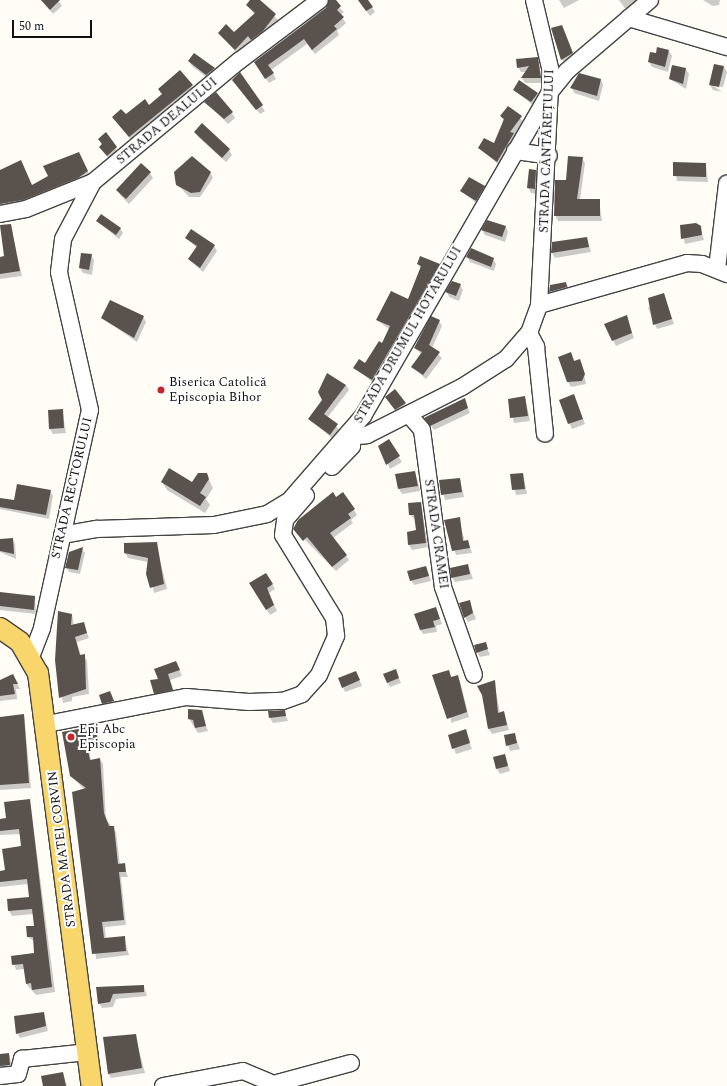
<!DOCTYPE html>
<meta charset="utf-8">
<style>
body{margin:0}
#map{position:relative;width:727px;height:1086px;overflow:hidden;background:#fffdf5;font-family:Spectral,serif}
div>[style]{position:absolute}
.shadow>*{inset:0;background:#0003}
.building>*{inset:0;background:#5a524d}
.roads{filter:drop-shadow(1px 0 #444) drop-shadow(-1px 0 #444) drop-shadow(0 1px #444) drop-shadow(0 -1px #444)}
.minor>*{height:16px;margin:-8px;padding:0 8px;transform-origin:8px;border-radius:8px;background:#fff}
.major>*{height:20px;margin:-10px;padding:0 10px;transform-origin:10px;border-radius:10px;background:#f9d66b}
.dots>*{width:11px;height:11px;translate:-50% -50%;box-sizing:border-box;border:2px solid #fff;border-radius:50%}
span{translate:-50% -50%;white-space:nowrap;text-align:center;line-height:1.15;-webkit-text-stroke:4px #fff;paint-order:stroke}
.street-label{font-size:13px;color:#111}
.poi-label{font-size:13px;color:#111}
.left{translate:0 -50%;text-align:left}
.scale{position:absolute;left:12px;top:20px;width:80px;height:18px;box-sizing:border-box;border:2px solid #111;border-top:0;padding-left:5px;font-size:12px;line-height:14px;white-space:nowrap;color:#111;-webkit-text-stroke:3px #fff;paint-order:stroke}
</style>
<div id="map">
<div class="shadow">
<i style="clip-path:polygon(41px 0,58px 0,62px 6px,53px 14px)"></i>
<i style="clip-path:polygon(252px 0,258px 0,278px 20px,265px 36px,255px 44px,251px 40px,238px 54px,219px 34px,234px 33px,255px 15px,247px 5px)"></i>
<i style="clip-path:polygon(331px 0,344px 12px,340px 15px,346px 23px,337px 31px,339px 35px,315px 54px,307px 44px,271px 70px,276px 79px,269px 83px,258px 67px)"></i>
<i style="clip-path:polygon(358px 0,367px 0,375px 12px,370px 16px)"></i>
<i style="clip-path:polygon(559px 0,579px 0,564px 8px)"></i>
<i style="clip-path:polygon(619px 0,638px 0,627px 11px)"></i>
<i style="clip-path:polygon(703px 0,720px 0,719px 5px,713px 6px)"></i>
<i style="clip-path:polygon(564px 31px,575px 59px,565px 64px,562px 59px)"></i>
<i style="clip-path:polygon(669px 51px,672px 56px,668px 72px,652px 67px,649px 62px)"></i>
<i style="clip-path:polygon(195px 54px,214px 69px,217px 74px,210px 80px,192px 66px,189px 61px)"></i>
<i style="clip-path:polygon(537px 58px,543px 83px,525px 83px,522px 78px,527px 72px,521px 72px,518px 67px)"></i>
<i style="clip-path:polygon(714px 65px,724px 67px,727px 72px,723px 87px,712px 85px,722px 92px,713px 90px,710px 85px)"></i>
<i style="clip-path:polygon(686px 69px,689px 74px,686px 89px,670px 79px)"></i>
<i style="clip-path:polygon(240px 74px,265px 111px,260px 114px,233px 80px)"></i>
<i style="clip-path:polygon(601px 80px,603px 85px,599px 101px,574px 93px,572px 88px)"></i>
<i style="clip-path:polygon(192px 86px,195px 91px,132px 141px,113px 118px,149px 106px)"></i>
<i style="clip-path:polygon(514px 90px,537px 94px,540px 99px,535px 107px)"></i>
<i style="clip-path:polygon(206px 102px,232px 113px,235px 118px,228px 124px)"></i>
<i style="clip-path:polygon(508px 107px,524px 122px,500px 166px,480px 148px,494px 145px,504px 121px,501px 116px)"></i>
<i style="clip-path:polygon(202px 124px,229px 150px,232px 155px,226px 162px,198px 137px,195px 132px)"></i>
<i style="clip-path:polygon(106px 134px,119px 153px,110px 160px,100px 147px)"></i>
<i style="clip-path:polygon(81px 158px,90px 176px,26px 205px,0 210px,0 172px,32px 186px,50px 177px,44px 166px)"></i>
<i style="clip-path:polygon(582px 158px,585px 163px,580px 200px,599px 200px,602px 221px,558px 221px,555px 215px,567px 181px)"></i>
<i style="clip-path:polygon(674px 163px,706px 164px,708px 182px,677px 181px)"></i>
<i style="clip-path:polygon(536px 171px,539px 176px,538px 194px,531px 193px,528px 188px)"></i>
<i style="clip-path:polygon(210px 172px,213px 178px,200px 197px,189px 197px,177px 184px)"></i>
<i style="clip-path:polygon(150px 173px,153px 178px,129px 204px,120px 195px,118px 190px)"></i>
<i style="clip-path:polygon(484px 187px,487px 192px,479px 205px,461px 191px)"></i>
<i style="clip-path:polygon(97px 221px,120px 228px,123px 233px,119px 239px)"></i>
<i style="clip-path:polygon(10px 225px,22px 276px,0 279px,0 258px,6px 257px,0 226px)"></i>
<i style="clip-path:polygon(681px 226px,700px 227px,704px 240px,685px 244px)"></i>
<i style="clip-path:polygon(506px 227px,508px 232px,505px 242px,485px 235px,482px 230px)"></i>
<i style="clip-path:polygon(186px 238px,214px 246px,217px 251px,203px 272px,189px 259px,197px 248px)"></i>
<i style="clip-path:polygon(587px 238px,591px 252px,555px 258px,552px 253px,553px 243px)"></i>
<i style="clip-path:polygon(82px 254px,91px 255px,94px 260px,92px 275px,83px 273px,80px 268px)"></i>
<i style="clip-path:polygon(467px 257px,493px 258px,496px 264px,494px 271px,470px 262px)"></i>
<i style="clip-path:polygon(418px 264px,439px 265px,442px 270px,375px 384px,355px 368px,366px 365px,382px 344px,389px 329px,377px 320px,409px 300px,421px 269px)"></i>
<i style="clip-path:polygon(566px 283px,569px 288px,553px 297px,550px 286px)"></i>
<i style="clip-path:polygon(460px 285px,463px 290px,459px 301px,449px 297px,447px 292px)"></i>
<i style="clip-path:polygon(664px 294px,674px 324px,657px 329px,648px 308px)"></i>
<i style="clip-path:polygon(626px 316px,634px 338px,616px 346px,605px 324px)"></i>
<i style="clip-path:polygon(143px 317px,146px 322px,137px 342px,102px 318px)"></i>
<i style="clip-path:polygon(439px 321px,442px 326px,432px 348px,442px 358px,426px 379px,412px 367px,421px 354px,415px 348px)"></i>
<i style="clip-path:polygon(571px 353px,575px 362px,580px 360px,582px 365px,586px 384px,571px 387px,568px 382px)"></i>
<i style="clip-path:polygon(346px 385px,349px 390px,327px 418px,340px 430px,333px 439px,309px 419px)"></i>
<i style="clip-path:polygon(395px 390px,408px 409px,399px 413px,390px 401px)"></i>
<i style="clip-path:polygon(525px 397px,530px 421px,514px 423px,509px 400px)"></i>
<i style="clip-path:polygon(464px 399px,470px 413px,434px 430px,425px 417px)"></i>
<i style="clip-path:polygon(560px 401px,576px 401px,585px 424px,572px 429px)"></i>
<i style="clip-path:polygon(62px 410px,66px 433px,53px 434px,50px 429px)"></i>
<i style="clip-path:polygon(388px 441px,402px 462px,390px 469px,380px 446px)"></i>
<i style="clip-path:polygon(415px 472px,420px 491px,402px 494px,399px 489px)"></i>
<i style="clip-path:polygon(206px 474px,213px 488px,206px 499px,210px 505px,205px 513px,167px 490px,162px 482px,193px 484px)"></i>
<i style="clip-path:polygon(523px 474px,527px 494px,516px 495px,511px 475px)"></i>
<i style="clip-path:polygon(460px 479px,464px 497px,445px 500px,440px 481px)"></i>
<i style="clip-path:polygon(50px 491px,53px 496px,49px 519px,0 509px,0 499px,15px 501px)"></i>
<i style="clip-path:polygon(348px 501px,357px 515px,351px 520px,353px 523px,333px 538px,349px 560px,336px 571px,294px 529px)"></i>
<i style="clip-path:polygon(421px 503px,428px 547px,412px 550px,409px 545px,417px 531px,416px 520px,410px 515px)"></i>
<i style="clip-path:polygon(459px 519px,465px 542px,468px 541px,472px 553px,456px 555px,445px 521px)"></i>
<i style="clip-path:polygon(12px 539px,15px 544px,16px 559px,0 552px,0 540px)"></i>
<i style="clip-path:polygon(156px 543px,167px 589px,154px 593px,148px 562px,128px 558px,125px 553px)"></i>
<i style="clip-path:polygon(82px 549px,85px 553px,80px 574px,69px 572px,66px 567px)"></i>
<i style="clip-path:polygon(468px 565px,473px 579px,455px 582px,452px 577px)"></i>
<i style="clip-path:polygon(426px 567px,431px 581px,414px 585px,411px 580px)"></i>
<i style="clip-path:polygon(266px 574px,275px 589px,269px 593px,277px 611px,270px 615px,251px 584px)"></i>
<i style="clip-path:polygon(0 593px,35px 597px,36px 614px,0 610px)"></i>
<i style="clip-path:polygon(469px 601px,476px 619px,468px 622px,465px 617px)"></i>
<i style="clip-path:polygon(436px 608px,442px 624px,436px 626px,437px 632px,423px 634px,420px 629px)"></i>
<i style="clip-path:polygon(72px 614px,74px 625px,83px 623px,89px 638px,77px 642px,81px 656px,87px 660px,89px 694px,72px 697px,72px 701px,63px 703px,56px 660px)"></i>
<i style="clip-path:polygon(485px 643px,490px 655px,480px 657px,477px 652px)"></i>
<i style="clip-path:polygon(176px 662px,182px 676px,170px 680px,175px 695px,158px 698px,155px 693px,159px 679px)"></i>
<i style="clip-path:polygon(448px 671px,452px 678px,457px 676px,460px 681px,469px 717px,451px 723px)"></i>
<i style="clip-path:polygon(356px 672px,362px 686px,345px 692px,343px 687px)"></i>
<i style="clip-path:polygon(13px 675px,20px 689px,16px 689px,17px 699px,0 701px,0 688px)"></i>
<i style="clip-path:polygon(398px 676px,401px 683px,390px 687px,387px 682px)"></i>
<i style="clip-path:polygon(494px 681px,500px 713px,504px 712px,509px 730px,492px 734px,489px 729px)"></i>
<i style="clip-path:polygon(110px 692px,116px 706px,105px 708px,102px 703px)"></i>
<i style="clip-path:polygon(201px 711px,208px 731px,198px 733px,189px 719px)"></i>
<i style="clip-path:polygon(284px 711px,288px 721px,273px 723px,270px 718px)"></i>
<i style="clip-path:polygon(24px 715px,31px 788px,0 790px,0 718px)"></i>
<i style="clip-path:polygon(95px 727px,100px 742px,88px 745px,91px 761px,100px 759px,103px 764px,106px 819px,116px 832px,120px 865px,124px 865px,128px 877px,121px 877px,126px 925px,105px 927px,106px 939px,124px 937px,129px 955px,96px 959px,85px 790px,71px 776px,63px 733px)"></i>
<i style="clip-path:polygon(465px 731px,472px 749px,456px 754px,449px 736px)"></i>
<i style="clip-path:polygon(514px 734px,520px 749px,510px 751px,505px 736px)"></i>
<i style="clip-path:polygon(505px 755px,510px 771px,500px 774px,497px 769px)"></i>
<i style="clip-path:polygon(30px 800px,55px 992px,36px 995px,27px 985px,36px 982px,27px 985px,24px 969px,16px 970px,12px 957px,35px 954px,35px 942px,28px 937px,35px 927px,33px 914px,12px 916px,9px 911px,30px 898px,28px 884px,0 887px,0 872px,6px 871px,22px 846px,21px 834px,0 835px,0 820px,7px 819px)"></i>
<i style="clip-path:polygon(144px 986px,147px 996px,116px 999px,113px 1007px,102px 1008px,99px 1003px,97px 988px)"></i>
<i style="clip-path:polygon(44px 1013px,48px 1031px,20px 1038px,17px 1033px)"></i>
<i style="clip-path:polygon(135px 1035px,145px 1073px,111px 1078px,108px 1073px)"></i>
<i style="clip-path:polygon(9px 1054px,13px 1070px,0 1073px,0 1055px)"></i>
<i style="clip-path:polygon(63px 1073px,67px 1086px,44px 1086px)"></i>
</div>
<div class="building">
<i style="clip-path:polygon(41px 0,60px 0,50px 10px)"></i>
<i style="clip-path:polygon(250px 0,260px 0,276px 14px,263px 31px,251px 40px,248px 36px,235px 50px,218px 33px,226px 24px,234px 32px,255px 13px,246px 5px)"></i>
<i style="clip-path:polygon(329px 0,336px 0,341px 6px,337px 10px,344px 17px,334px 26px,337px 29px,312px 50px,304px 39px,285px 53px,268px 65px,274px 73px,265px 79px,254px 62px,326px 8px)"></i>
<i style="clip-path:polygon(358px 0,368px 0,373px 7px,366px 11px)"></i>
<i style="clip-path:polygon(562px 25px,573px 53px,561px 60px,551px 28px)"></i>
<i style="clip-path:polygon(657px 47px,669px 50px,665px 67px,648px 62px,650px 52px,656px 53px)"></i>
<i style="clip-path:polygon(194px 53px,215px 68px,206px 75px,188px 61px)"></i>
<i style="clip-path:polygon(538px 57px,541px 78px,521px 78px,529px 66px,517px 68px,516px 59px)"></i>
<i style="clip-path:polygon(714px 64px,724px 66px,719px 87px,709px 85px)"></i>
<i style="clip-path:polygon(672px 65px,686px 68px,683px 84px,669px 79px)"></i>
<i style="clip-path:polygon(180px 70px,193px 85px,129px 137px,112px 117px,121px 109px,126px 114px,145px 99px,149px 105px,162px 94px,158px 89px)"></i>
<i style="clip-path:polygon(240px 72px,263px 105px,256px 110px,232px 80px)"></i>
<i style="clip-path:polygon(579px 73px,601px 79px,597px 96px,570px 88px)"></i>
<i style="clip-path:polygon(519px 80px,538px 93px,531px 102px,513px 90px)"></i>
<i style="clip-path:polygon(216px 92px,233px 112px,224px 119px,204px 102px)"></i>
<i style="clip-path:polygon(508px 106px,522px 116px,510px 132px,514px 133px,497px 162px,478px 148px,484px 138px,494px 143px,504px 119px,500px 116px)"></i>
<i style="clip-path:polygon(202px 123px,230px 149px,222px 158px,194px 132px)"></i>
<i style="clip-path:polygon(106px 132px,117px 147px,107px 156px,99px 147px,102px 144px,98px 139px)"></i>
<i style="clip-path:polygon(79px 152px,88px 171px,78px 178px,23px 200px,0 204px,0 170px,21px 160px,32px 185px,48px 176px,43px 166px)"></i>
<i style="clip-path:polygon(192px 156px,211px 172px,200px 192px,191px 193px,176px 185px,174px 172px)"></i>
<i style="clip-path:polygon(568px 156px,583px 157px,577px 199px,600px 199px,600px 216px,554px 216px,555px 180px,566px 180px)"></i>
<i style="clip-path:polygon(673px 162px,706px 163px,706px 177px,673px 176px)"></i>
<i style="clip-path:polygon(141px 163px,151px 172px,126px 199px,116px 190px)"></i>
<i style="clip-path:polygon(529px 169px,536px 170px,535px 189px,527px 188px)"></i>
<i style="clip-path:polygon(469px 177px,485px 186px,476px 201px,460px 191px)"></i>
<i style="clip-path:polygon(101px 214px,121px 228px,116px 235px,96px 221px)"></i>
<i style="clip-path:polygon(487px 220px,506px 226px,502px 237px,481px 230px)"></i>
<i style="clip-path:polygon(696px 223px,701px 226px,702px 235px,681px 239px,680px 225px)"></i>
<i style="clip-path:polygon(11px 224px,20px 271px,0 274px,0 257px,4px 256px,0 225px)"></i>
<i style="clip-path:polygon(191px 229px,215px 245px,200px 268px,188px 259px,197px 246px,185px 238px)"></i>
<i style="clip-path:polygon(587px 237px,589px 247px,551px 253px,552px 242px)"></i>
<i style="clip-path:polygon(471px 248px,494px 258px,491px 267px,466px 257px)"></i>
<i style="clip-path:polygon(81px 253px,92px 254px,89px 270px,79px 268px)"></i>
<i style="clip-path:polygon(420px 256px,440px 264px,372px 380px,353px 368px,359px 359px,365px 363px,379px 341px,382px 343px,390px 326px,376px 320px,391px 291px,408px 299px,421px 266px,417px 264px)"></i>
<i style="clip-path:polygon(452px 281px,461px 284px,456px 296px,445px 292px)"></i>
<i style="clip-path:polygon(566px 282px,567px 287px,549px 292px,550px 285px)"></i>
<i style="clip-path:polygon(664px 293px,672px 319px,653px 325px,648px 298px)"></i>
<i style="clip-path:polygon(110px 300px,144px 316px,134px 338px,101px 318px)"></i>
<i style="clip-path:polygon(627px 315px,632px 333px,612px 341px,604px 324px)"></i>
<i style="clip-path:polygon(431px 316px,440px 320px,429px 345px,440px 352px,423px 375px,411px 367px,422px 352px,414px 348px)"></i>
<i style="clip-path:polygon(571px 352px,574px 361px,580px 359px,585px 374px,582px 381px,567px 382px,558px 357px)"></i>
<i style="clip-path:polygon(327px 373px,346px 385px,324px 414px,338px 424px,330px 435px,308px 419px,322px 400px,318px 392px)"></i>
<i style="clip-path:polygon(395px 389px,406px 403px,395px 410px,385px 397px)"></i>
<i style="clip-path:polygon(574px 394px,583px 419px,568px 424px,559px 400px)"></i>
<i style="clip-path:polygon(525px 396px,528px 416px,510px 418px,508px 399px)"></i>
<i style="clip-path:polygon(465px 398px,468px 408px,430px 426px,424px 418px)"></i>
<i style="clip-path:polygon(63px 409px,64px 428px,49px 429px,48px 410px)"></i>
<i style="clip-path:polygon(389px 439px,400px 456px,386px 465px,378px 446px)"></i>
<i style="clip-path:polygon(169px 468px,192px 482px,198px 473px,207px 473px,209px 479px,200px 493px,206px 497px,200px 506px,161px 482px)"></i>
<i style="clip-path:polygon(415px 471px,418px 486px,398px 489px,395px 474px)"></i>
<i style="clip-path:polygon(523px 473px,525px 489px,512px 490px,510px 474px)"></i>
<i style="clip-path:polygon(460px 478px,462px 492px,441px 495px,439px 480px)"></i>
<i style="clip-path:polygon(17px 484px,51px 490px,46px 515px,0 507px,0 498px,14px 500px)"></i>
<i style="clip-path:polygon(333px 492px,336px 497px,343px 492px,355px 509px,348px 514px,351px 518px,330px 533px,347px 555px,332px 567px,307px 537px,303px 541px,293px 529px,298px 520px)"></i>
<i style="clip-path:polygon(421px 502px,426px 543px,408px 545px,407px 532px,416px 530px,414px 515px,409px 515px,408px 503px)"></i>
<i style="clip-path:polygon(460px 517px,463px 541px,468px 540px,470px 548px,452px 551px,444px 520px)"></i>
<i style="clip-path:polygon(13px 538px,14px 554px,0 551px,0 539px)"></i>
<i style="clip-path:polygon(157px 542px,164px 584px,150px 588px,146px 574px,148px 558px,124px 553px,124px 543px)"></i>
<i style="clip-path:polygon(83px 547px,78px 570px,65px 568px,69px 552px)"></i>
<i style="clip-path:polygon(468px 564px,470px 574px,451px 578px,450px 568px)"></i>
<i style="clip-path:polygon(426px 566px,429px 576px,410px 581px,407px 571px)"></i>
<i style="clip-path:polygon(266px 573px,273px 584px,267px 588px,274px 605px,266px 610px,249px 583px)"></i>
<i style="clip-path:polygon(0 592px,35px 596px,34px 610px,0 606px)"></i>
<i style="clip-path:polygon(470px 600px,473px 613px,464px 618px,459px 603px)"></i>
<i style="clip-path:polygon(436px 607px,440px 619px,433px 621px,435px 627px,420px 630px,414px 614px)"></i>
<i style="clip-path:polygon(58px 611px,72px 614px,71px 625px,84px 622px,87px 633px,75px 637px,80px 655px,85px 654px,86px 689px,59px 698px,55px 660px)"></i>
<i style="clip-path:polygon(486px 642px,488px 649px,476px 653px,474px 645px)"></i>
<i style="clip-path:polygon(176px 661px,180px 670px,168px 674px,173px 690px,154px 694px,150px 680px,158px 679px,154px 669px)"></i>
<i style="clip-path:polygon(396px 669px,399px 678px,387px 683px,383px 674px)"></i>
<i style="clip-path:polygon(449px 670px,451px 677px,458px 675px,467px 712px,447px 719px,432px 675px)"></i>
<i style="clip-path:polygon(356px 671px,360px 680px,342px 688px,338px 678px)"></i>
<i style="clip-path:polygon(13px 674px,18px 684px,13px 684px,15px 694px,0 696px,0 680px)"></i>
<i style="clip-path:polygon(495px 680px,498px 713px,504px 711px,507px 725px,488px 729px,482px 695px,477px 686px)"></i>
<i style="clip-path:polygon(110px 691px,114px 701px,102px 704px,99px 695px)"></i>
<i style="clip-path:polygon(188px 709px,202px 710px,206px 726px,195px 728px,193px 720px,188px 719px)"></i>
<i style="clip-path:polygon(285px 710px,286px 716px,269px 718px,268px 711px)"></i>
<i style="clip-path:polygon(24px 714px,29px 783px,0 785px,0 717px)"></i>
<i style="clip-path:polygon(95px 726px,97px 737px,86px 740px,90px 760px,100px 758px,104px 813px,109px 826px,114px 826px,118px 864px,125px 863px,126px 872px,119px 872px,124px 920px,102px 922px,104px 938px,125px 936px,126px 951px,92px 954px,72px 792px,86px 788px,70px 776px,62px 732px)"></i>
<i style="clip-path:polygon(466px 729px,470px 743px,452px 749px,448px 735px)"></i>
<i style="clip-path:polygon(515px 733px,517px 743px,506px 746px,504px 735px)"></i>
<i style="clip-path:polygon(505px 754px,508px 766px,496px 769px,493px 757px)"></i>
<i style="clip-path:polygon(30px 799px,52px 987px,32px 990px,31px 983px,26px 984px,23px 964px,12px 965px,11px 956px,34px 953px,33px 937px,27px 937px,26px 926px,34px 926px,32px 909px,8px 911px,7px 899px,29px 897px,27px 879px,0 882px,0 871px,5px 870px,2px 849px,21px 846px,19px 829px,0 831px,0 819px,6px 818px,4px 802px)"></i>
<i style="clip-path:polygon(144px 985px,144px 992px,113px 994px,110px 1002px,98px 1004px,96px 987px)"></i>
<i style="clip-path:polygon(44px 1012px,46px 1026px,16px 1034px,14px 1016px)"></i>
<i style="clip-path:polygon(136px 1034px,142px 1068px,108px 1074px,103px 1037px)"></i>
<i style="clip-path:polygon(9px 1053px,10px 1065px,0 1066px,0 1054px)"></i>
<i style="clip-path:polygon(63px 1072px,66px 1086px,43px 1086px,41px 1076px)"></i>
</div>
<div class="roads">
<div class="minor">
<i style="left:629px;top:18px;width:102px;rotate:16.5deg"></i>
<i style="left:515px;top:151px;width:34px;rotate:8deg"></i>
<i style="left:0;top:214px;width:26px;rotate:-11deg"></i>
<i style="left:26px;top:209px;width:72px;rotate:-21.9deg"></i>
<i style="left:93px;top:182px;width:190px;rotate:-39.7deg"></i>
<i style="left:239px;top:61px;width:101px;rotate:-37deg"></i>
<i style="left:717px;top:269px;width:86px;rotate:-83.3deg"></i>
<i style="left:539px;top:305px;width:154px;rotate:-15.8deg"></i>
<i style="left:687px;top:263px;width:15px;rotate:4deg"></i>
<i style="left:702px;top:264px;width:27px;rotate:22deg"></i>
<i style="left:529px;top:333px;width:16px;rotate:63deg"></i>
<i style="left:536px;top:347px;width:87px;rotate:84.1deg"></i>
<i style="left:410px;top:416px;width:18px;rotate:49deg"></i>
<i style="left:422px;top:430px;width:158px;rotate:82.4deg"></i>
<i style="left:443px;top:587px;width:93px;rotate:70.6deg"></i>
<i style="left:346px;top:437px;width:21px;rotate:-5deg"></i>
<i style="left:367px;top:435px;width:106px;rotate:-26.8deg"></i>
<i style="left:462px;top:387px;width:52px;rotate:-32.5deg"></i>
<i style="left:506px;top:359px;width:35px;rotate:-49deg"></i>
<i style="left:529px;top:333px;width:30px;rotate:-70deg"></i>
<i style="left:539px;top:305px;width:233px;rotate:-87.1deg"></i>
<i style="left:551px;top:72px;width:74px;rotate:-103.3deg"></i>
<i style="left:332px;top:467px;width:29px;rotate:-46deg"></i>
<i style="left:352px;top:446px;width:11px;rotate:-124deg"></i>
<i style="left:62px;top:535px;width:36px;rotate:-10deg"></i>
<i style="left:97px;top:529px;width:117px;rotate:-2deg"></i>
<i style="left:214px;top:525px;width:54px;rotate:-11.7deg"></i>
<i style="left:267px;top:514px;width:26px;rotate:-31deg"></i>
<i style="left:289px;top:501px;width:113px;rotate:-49deg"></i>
<i style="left:363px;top:416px;width:374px;rotate:-60deg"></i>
<i style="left:550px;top:92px;width:27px;rotate:-51deg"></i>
<i style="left:567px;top:71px;width:109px;rotate:-40.5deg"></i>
<i style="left:31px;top:657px;width:31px;rotate:-69deg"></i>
<i style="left:42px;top:628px;width:223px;rotate:-77.6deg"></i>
<i style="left:90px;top:410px;width:141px;rotate:-102.7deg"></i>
<i style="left:59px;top:272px;width:33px;rotate:-83deg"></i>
<i style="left:63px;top:239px;width:64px;rotate:-62.2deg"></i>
<i style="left:47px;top:724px;width:142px;rotate:-11deg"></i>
<i style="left:186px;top:697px;width:63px;rotate:4.5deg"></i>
<i style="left:249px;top:702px;width:34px;rotate:-2deg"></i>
<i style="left:283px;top:701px;width:20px;rotate:-20deg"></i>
<i style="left:302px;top:694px;width:25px;rotate:-48deg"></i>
<i style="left:319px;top:675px;width:43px;rotate:-66.4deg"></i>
<i style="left:336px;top:636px;width:18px;rotate:-96deg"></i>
<i style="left:334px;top:618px;width:97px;rotate:-121.6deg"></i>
<i style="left:283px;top:535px;width:15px;rotate:-82deg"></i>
<i style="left:285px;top:520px;width:32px;rotate:-49deg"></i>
<i style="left:0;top:1076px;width:18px;rotate:-6deg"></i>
<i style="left:18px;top:1074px;width:16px;rotate:-75deg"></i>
<i style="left:22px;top:1059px;width:65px;rotate:-6.1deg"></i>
<i style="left:163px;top:1086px;width:81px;rotate:-10.6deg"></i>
<i style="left:243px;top:1071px;width:28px;rotate:23deg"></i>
<i style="left:266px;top:1086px;width:88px;rotate:-15.1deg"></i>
</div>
<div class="major">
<i style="left:0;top:628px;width:24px;rotate:35deg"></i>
<i style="left:20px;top:642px;width:36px;rotate:60deg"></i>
<i style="left:38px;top:673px;width:417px;rotate:82.6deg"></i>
</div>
</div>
<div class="dots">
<i style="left:161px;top:390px;background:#c4262e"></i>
<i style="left:71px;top:737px;background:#c4262e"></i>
</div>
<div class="street-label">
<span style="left:167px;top:121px;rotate:-40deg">STRADA DEALULUI</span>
<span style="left:547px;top:151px;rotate:-88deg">STRADA CÂNTĂREȚULUI</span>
<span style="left:408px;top:335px;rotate:-60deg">STRADA DRUMUL HOTARULUI</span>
<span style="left:72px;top:488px;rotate:-77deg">STRADA RECTORULUI</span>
<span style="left:436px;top:534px;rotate:82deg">STRADA CRAMEI</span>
<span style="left:62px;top:849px;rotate:-97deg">STRADA MATEI CORVIN</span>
</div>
<div class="poi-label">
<span class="left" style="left:169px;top:390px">Biserica Catolică<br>Episcopia Bihor</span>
<span class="left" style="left:79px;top:737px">Epi Abc<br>Episcopia</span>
</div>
<div class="scale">50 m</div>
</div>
